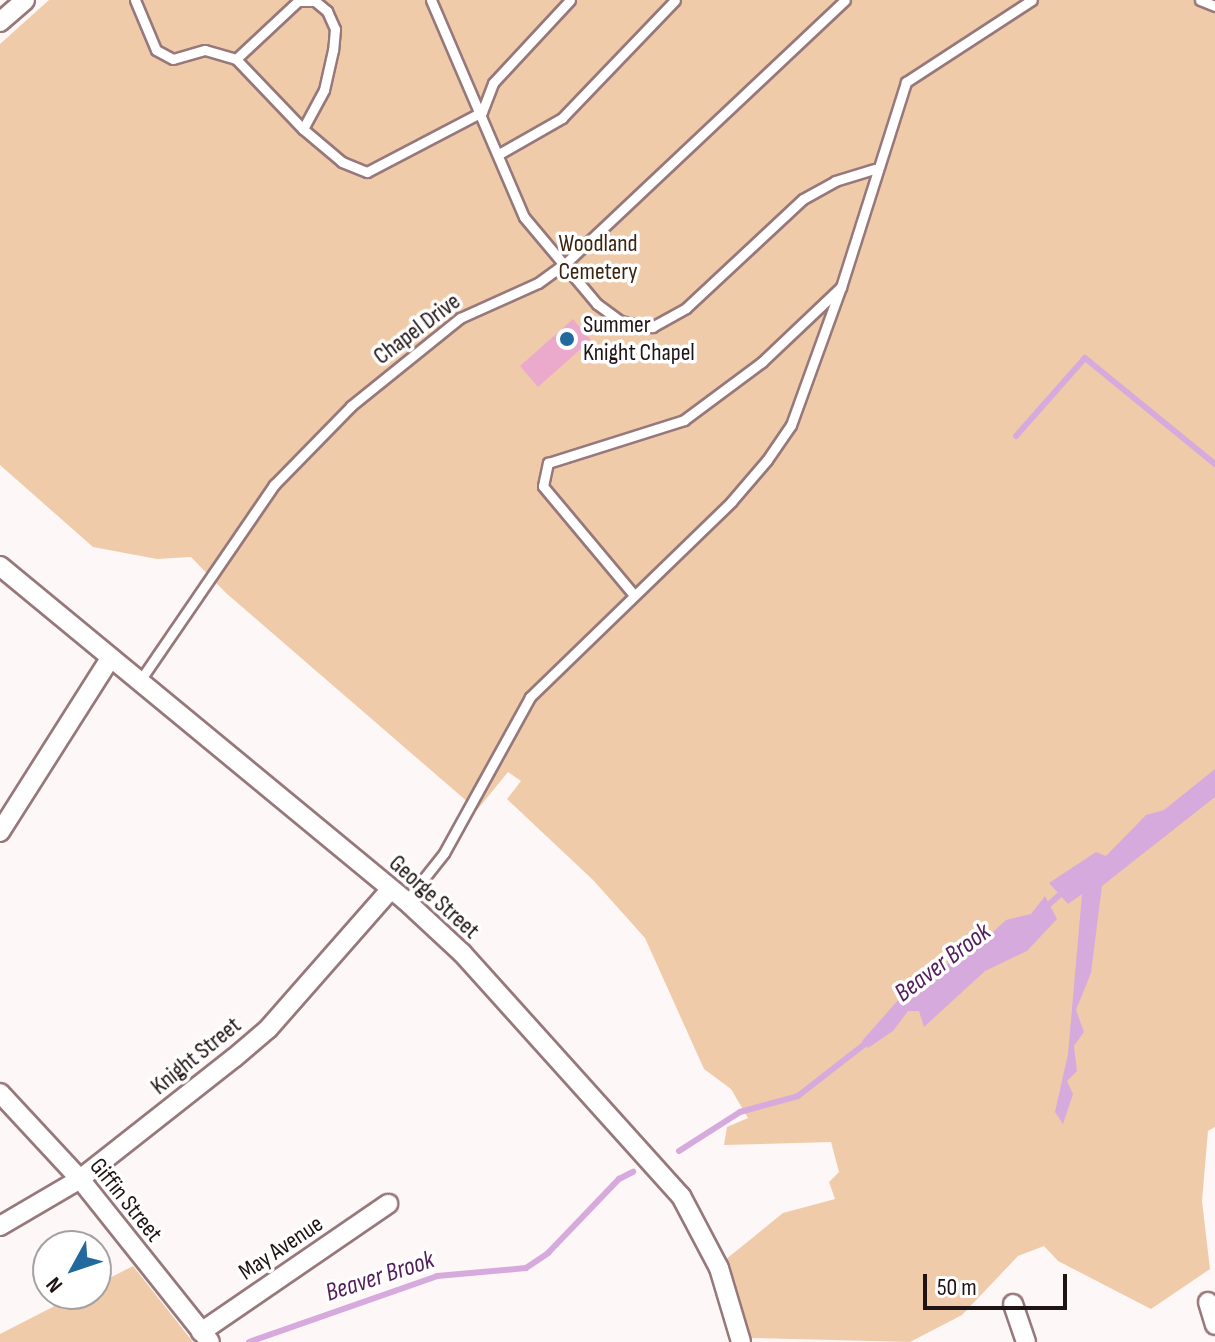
<!DOCTYPE html>
<style>
body{margin:0}
#map{position:relative;width:1215px;height:1342px;overflow:hidden;background:#fef7f7;font-family:"Sofia Sans Condensed",sans-serif}
div>[style]{position:absolute}
.green>*{inset:0;background:#f0cba9}
.water>*{inset:0;background:#d6aadd}
.stream>*{height:6px;margin:-3px;padding:0 3px;transform-origin:3px;border-radius:3px;background:#d6aadd}
.building>*{inset:0;background:#ebaacb}
.roads{filter:drop-shadow(2px 0 #97787b) drop-shadow(-2px 0 #97787b) drop-shadow(0 2px #97787b) drop-shadow(0 -2px #97787b)}
.lane>*{height:9px;margin:-4.5px;padding:0 4.5px;transform-origin:4.5px;border-radius:4.5px;background:#fff}
.street>*{height:18px;margin:-9px;padding:0 9px;transform-origin:9px;border-radius:9px;background:#fff}
.dots>*{width:22px;height:22px;translate:-50% -50%;box-sizing:border-box;border:4px solid #fff;border-radius:50%}
span{translate:-50% -50%;white-space:nowrap;text-align:center;line-height:1.15;-webkit-text-stroke:7px #fff;paint-order:stroke}
.park-label{font-size:24px;color:#3b2510}
.poi-label{font-size:24px;color:#1f1314}
.left{translate:0 -50%;text-align:left}
.street-label{font-size:24px;color:#1f1314}
.water-label{font-size:26px;color:#531e5c;font-style:italic}
.north{position:absolute;left:32px;top:1230px;width:80px;height:80px;box-sizing:border-box;background:#fff;border:2px solid #a5a1a1;border-radius:50%;rotate:230deg;font-size:22px;font-weight:700;line-height:32px;text-align:center;color:#1f1314}
.north::after{content:'';display:block;margin:auto;width:28px;height:36px;background:#22699d;clip-path:polygon(50% 0,100% 100%,50% 72%,0 100%)}
.scale{position:absolute;left:923px;top:1274px;width:144px;height:36px;box-sizing:border-box;border:4px solid #1f1314;border-top:0;padding-left:10px;font-size:24px;line-height:28px;white-space:nowrap;color:#1f1314;-webkit-text-stroke:6px #fff;paint-order:stroke}
</style>
<div id="map">
<div class="green">
<i style="clip-path:polygon(49px 0,1215px 0,1215px 1127px,1208px 1131px,1202px 1201px,1210px 1269px,1151px 1309px,1058px 1261px,1044px 1246px,1018px 1256px,962px 1315px,910px 1342px,750px 1338px,725px 1260px,783px 1213px,835px 1199px,829px 1182px,839px 1172px,831px 1142px,724px 1145px,727px 1127px,748px 1118px,731px 1089px,704px 1069px,645px 938px,593px 880px,507px 799px,521px 781px,508px 772px,477px 810px,226px 593px,191px 557px,157px 559px,93px 547px,0 465px,0 44px)"></i>
<i style="clip-path:polygon(133px 1266px,193px 1342px,0 1342px,0 1334px,78px 1294px,96px 1294px,96px 1285px)"></i>
</div>
<div class="water">
<i style="clip-path:polygon(1215px 769px,1215px 797px,1102px 886px,1091px 973px,1076px 1010px,1084px 1032px,1074px 1046px,1077px 1071px,1067px 1081px,1073px 1094px,1063px 1124px,1055px 1112px,1068px 1054px,1082px 894px,1068px 904px,1049px 883px,1096px 852px,1106px 856px,1146px 815px,1164px 810px)"></i>
<i style="clip-path:polygon(1045px 896px,1057px 919px,1027px 951px,985px 971px,924px 1027px,919px 1011px,908px 1011px,893px 1031px,868px 1048px,862px 1041px,899px 999px,908px 1001px,923px 991px,957px 954px,969px 954px,1006px 920px,1031px 914px)"></i>
</div>
<div class="stream">
<i style="left:1016px;top:436px;width:104px;rotate:-48.5deg"></i>
<i style="left:1085px;top:358px;width:168px;rotate:39.2deg"></i>
<i style="left:1045px;top:908px;width:25px;rotate:-42deg"></i>
<i style="left:679px;top:1151px;width:72px;rotate:-32.6deg"></i>
<i style="left:740px;top:1112px;width:60px;rotate:-15.4deg"></i>
<i style="left:798px;top:1096px;width:91px;rotate:-37.9deg"></i>
<i style="left:249px;top:1342px;width:199px;rotate:-19.3deg"></i>
<i style="left:437px;top:1276px;width:89px;rotate:-5.1deg"></i>
<i style="left:526px;top:1268px;width:27px;rotate:-34deg"></i>
<i style="left:548px;top:1253px;width:103px;rotate:-46.2deg"></i>
<i style="left:619px;top:1179px;width:16px;rotate:-27deg"></i>
</div>
<div class="building">
<i style="clip-path:polygon(573px 319px,591px 340px,538px 387px,520px 366px)"></i>
</div>
<div class="roads">
<div class="lane">
<i style="left:135px;top:0;width:54px;rotate:67.2deg"></i>
<i style="left:156px;top:50px;width:19px;rotate:28deg"></i>
<i style="left:173px;top:59px;width:33px;rotate:-16deg"></i>
<i style="left:205px;top:50px;width:32px;rotate:16deg"></i>
<i style="left:236px;top:59px;width:97px;rotate:46.3deg"></i>
<i style="left:303px;top:129px;width:51px;rotate:40.2deg"></i>
<i style="left:342px;top:162px;width:27px;rotate:22deg"></i>
<i style="left:367px;top:172px;width:130px;rotate:-27.6deg"></i>
<i style="left:482px;top:112px;width:31px;rotate:-69deg"></i>
<i style="left:493px;top:83px;width:113px;rotate:-47.1deg"></i>
<i style="left:431px;top:0;width:236px;rotate:66.8deg"></i>
<i style="left:524px;top:217px;width:114px;rotate:50deg"></i>
<i style="left:597px;top:304px;width:29px;rotate:36deg"></i>
<i style="left:620px;top:321px;width:33px;rotate:11deg"></i>
<i style="left:652px;top:327px;width:39px;rotate:-29deg"></i>
<i style="left:686px;top:308px;width:160px;rotate:-43deg"></i>
<i style="left:803px;top:199px;width:37px;rotate:-29deg"></i>
<i style="left:835px;top:181px;width:41px;rotate:-17.1deg"></i>
<i style="left:1200px;top:0;width:16px;rotate:22deg"></i>
<i style="left:236px;top:59px;width:85px;rotate:-43.1deg"></i>
<i style="left:298px;top:1px;width:17px"></i>
<i style="left:315px;top:1px;width:16px;rotate:40deg"></i>
<i style="left:327px;top:11px;width:20px;rotate:66deg"></i>
<i style="left:335px;top:29px;width:21px;rotate:95deg"></i>
<i style="left:333px;top:50px;width:41px;rotate:102.7deg"></i>
<i style="left:324px;top:90px;width:44px;rotate:118.3deg"></i>
<i style="left:499px;top:154px;width:73px;rotate:-29.7deg"></i>
<i style="left:562px;top:118px;width:163px;rotate:-46.2deg"></i>
<i style="left:634px;top:595px;width:142px;rotate:-129.9deg"></i>
<i style="left:543px;top:486px;width:24px;rotate:-78deg"></i>
<i style="left:548px;top:463px;width:143px;rotate:-17.5deg"></i>
<i style="left:684px;top:420px;width:97px;rotate:-36.6deg"></i>
<i style="left:762px;top:362px;width:109px;rotate:-43.5deg"></i>
<i style="left:841px;top:287px;width:215px;rotate:-72.4deg"></i>
<i style="left:906px;top:82px;width:150px;rotate:-33.1deg"></i>
<i style="left:139px;top:682px;width:239px;rotate:-55.6deg"></i>
<i style="left:274px;top:485px;width:110px;rotate:-45.7deg"></i>
<i style="left:351px;top:406px;width:140px;rotate:-38.9deg"></i>
<i style="left:460px;top:318px;width:85px;rotate:-24.2deg"></i>
<i style="left:538px;top:283px;width:34px;rotate:-36deg"></i>
<i style="left:566px;top:263px;width:383px;rotate:-43.3deg"></i>
<i style="left:406px;top:901px;width:61px;rotate:-51.6deg"></i>
<i style="left:444px;top:853px;width:178px;rotate:-61.1deg"></i>
<i style="left:530px;top:697px;width:280px;rotate:-44.1deg"></i>
<i style="left:731px;top:502px;width:55px;rotate:-49.4deg"></i>
<i style="left:767px;top:460px;width:42px;rotate:-55.6deg"></i>
<i style="left:791px;top:425px;width:144px;rotate:-70.1deg"></i>
</div>
<div class="street">
<i style="left:0;top:22px;width:33px;rotate:-41deg"></i>
<i style="left:0;top:566px;width:526px;rotate:39.53deg"></i>
<i style="left:406px;top:901px;width:76px;rotate:42.9deg"></i>
<i style="left:462px;top:953px;width:327px;rotate:48deg"></i>
<i style="left:681px;top:1196px;width:81px;rotate:62.2deg"></i>
<i style="left:719px;top:1268px;width:77px;rotate:73.4deg"></i>
<i style="left:0;top:832px;width:205px;rotate:-57.6deg"></i>
<i style="left:0;top:1093px;width:117px;rotate:47.1deg"></i>
<i style="left:80px;top:1179px;width:208px;rotate:51.4deg"></i>
<i style="left:0;top:1226px;width:93px;rotate:-30.4deg"></i>
<i style="left:80px;top:1179px;width:196px;rotate:-38.2deg"></i>
<i style="left:234px;top:1058px;width:45px;rotate:-40.5deg"></i>
<i style="left:268px;top:1029px;width:186px;rotate:-48.7deg"></i>
<i style="left:1208px;top:1302px;width:24px;rotate:73deg"></i>
<i style="left:1013px;top:1304px;width:40px;rotate:71.1deg"></i>
<i style="left:201px;top:1332px;width:227px;rotate:-34.4deg"></i>
</div>
</div>
<div class="dots">
<i style="left:567px;top:339px;background:#22699d"></i>
</div>
<div class="park-label">
<span style="left:598px;top:258px">Woodland<br>Cemetery</span>
</div>
<div class="poi-label">
<span class="left" style="left:583px;top:339px">Summer<br>Knight Chapel</span>
</div>
<div class="street-label">
<span style="left:417px;top:329px;rotate:-37deg">Chapel Drive</span>
<span style="left:434px;top:897px;rotate:42deg">George Street</span>
<span style="left:196px;top:1056px;rotate:-39deg">Knight Street</span>
<span style="left:126px;top:1200px;rotate:51deg">Giffin Street</span>
<span style="left:281px;top:1248px;rotate:-34deg">May Avenue</span>
</div>
<div class="water-label">
<span style="left:943px;top:963px;rotate:-37deg">Beaver Brook</span>
<span style="left:380px;top:1277px;rotate:-18deg">Beaver Brook</span>
</div>
<div class="north">N</div>
<div class="scale">50 m</div>
</div>
